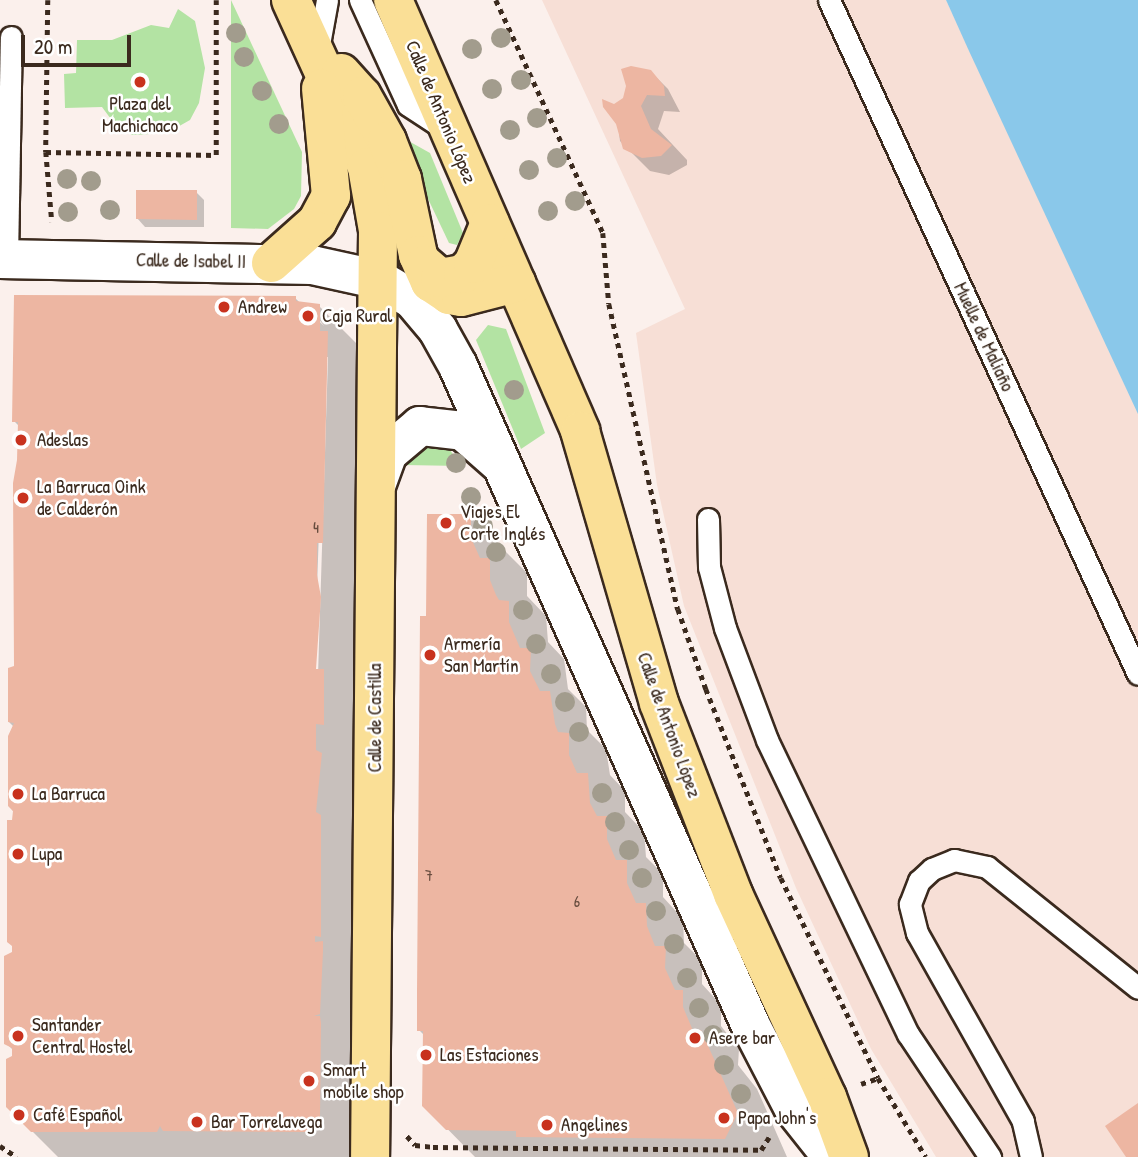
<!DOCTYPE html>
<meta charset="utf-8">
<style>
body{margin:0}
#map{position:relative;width:1138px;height:1157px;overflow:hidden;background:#fbf0ec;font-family:"Patrick Hand",sans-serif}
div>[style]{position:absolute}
.built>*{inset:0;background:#f7dfd6}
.green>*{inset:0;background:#b3e3a3}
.water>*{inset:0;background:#8ac8ea}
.shadow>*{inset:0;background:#0003}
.building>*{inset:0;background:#edb6a2}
.path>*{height:4.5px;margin-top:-2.25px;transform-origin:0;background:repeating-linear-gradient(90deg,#3b2a1e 0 5px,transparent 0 10px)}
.roads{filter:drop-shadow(2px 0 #3b2a1e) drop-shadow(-2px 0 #3b2a1e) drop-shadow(0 2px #3b2a1e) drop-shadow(0 -2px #3b2a1e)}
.service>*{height:21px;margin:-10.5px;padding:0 10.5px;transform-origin:10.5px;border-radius:10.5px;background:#fff}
.minor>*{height:38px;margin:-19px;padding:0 19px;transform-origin:19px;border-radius:19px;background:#fff}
.secondary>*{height:38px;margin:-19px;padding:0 19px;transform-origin:19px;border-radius:19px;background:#fff}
.primary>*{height:38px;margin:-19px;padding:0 19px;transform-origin:19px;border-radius:19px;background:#fadf96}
.trees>*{width:20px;height:20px;margin:-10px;border-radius:50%;background:#a29c8d}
.dots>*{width:19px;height:19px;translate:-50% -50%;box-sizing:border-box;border:4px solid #fff;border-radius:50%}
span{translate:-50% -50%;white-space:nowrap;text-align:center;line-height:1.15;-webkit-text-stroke:5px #fff;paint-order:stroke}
.number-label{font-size:16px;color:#684d3f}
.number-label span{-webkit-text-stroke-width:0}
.poi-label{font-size:19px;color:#3b2a1e}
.left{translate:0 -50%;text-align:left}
.street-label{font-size:19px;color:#3b2a1e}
.scale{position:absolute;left:21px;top:35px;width:110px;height:32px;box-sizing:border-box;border:4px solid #3b2a1e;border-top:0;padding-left:9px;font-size:21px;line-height:24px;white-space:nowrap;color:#3b2a1e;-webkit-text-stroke:5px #fff;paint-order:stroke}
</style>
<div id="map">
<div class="built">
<i style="clip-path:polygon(542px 0,946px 0,1138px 413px,1138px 1157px,936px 1157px,871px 1049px,796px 888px,684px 606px,657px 485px,636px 333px,685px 309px)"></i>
</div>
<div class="green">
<i style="clip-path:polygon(231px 0,302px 152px,301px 196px,294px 209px,268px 229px,231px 228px)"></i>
<i style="clip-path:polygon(178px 9px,195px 21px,205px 68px,199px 103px,190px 120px,167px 133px,133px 135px,119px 130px,102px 107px,65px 108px,64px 74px,76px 73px,77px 40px,112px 40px,151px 25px,169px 28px)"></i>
<i style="clip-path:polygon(405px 139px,430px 153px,463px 233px,457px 245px,449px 243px,402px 144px)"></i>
<i style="clip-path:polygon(488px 325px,506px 329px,545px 433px,521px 449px,476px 340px)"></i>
<i style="clip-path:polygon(427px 445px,450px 450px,461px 466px,404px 465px)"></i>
</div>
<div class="water">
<i style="clip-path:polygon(946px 0,1138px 0,1138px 414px,969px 51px)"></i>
</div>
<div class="shadow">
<i style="clip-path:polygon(651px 72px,668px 89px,680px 112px,664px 111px,658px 129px,687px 160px,687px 165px,669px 175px,650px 171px,620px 141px,618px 124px,605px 102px,614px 106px,625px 99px)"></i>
<i style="clip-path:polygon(196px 192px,204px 200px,204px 227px,145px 227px,137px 218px)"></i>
<i style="clip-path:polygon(evenodd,295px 298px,324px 326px,309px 306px,319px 306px,370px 357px,376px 1157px,58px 1157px,32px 1131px,14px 1051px,6px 1043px,14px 953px,15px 814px,9px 805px,15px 728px,9px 722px,21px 669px,20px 427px,14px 421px,295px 298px,325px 357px,328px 357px,318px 675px,314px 675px,325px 357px)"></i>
<i style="clip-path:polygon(470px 516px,527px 573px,527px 596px,546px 616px,548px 642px,564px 659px,568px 689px,586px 707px,587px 730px,606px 749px,610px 775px,625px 791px,625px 812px,644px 832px,646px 857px,663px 874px,663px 897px,683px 919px,684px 943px,702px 961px,702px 984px,721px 1005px,721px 1026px,739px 1049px,738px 1065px,757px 1089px,787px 1157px,475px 1157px,424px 1105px,425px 1036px,419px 1030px,428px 618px)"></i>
</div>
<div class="building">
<i style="clip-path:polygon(631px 66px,651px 70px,664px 86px,665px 96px,647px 95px,641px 106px,651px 129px,672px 145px,661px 156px,642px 158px,623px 149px,616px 124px,603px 107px,602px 99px,614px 104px,623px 98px,626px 86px,621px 69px)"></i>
<i style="clip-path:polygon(136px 190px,197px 190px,197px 220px,136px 219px)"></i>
<i style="clip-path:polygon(14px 295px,296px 296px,296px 301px,320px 304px,320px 331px,328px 331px,323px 543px,317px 543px,317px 575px,321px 597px,316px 669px,324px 669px,324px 725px,316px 724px,316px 750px,322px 753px,316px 812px,321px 815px,321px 937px,315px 936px,315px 942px,323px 941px,323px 951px,320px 1014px,314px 1016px,320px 1016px,321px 1023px,320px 1118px,305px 1132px,163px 1131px,160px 1126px,157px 1132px,31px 1132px,6px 1107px,6px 1059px,12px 1056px,12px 1048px,4px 1044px,4px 956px,12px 952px,12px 946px,7px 942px,7px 820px,12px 820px,13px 811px,8px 806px,8px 736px,14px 723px,8px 722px,8px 668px,14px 666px,13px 483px,17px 460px,18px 422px,12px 422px)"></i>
<i style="clip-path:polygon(427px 514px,471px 514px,471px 538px,480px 558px,490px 558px,490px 580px,496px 595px,499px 600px,509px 601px,509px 622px,520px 648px,531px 648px,530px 671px,540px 691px,550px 691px,555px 724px,558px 732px,569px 733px,569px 755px,577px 773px,588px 773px,590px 803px,597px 816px,607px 816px,607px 839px,616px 860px,627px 860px,627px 883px,636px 903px,646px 903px,647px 926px,655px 946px,666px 946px,665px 968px,675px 990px,683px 990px,683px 1007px,694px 1033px,701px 1030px,738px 1113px,725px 1139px,516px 1137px,516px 1131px,446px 1130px,422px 1106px,423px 1031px,417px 1031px,417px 991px,420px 616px,426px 616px)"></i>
<i style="clip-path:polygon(1138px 1103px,1138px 1157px,1126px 1157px,1105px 1126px)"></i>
</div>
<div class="path">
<i style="left:48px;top:0;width:152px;rotate:90.8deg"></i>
<i style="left:46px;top:152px;width:70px;rotate:85.1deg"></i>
<i style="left:496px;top:0;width:256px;rotate:65.3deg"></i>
<i style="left:603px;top:233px;width:71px;rotate:85.2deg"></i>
<i style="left:609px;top:304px;width:313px;rotate:77.3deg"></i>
<i style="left:678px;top:609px;width:85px;rotate:70.7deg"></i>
<i style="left:706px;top:689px;width:203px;rotate:68.4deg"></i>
<i style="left:781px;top:878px;width:222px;rotate:64.1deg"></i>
<i style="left:878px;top:1078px;width:92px;rotate:58.7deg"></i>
<i style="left:46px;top:152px;width:170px;rotate:1deg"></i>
<i style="left:216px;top:155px;width:155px;rotate:-90deg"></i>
<i style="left:861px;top:1084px;width:18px;rotate:-19deg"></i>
<i style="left:407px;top:1136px;width:12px;rotate:48deg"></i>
<i style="left:415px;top:1145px;width:18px;rotate:6deg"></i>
<i style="left:433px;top:1147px;width:328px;rotate:0.5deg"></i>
<i style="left:761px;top:1150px;width:15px;rotate:-58deg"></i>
<i style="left:0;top:1146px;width:20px;rotate:33deg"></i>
</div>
<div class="roads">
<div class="service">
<i style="left:360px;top:0;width:115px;rotate:65.4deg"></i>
<i style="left:408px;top:105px;width:42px;rotate:33.3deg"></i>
<i style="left:829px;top:0;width:741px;rotate:65.37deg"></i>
<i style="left:318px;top:50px;width:51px;rotate:-79.8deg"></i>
<i style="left:7px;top:259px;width:222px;rotate:-89deg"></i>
<i style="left:708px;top:519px;width:48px;rotate:88.8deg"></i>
<i style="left:709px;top:567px;width:63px;rotate:75.3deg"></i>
<i style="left:725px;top:628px;width:120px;rotate:69.4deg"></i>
<i style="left:767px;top:740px;width:326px;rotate:64.4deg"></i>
<i style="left:908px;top:1034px;width:148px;rotate:56.3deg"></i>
<i style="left:1031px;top:1157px;width:37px;rotate:-103deg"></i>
<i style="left:1023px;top:1121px;width:216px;rotate:-119.4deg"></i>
<i style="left:917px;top:933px;width:30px;rotate:-104deg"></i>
<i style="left:910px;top:904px;width:25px;rotate:-69deg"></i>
<i style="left:919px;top:881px;width:18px;rotate:-43deg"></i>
<i style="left:932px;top:869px;width:24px;rotate:-22deg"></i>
<i style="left:954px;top:860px;width:34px;rotate:12deg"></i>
<i style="left:987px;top:867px;width:193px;rotate:38.7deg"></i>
</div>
<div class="minor">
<i style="left:0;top:259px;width:312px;rotate:1.1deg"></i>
<i style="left:312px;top:265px;width:70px;rotate:12.4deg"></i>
</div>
<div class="secondary">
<i style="left:380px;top:280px;width:39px;rotate:31deg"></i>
<i style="left:413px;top:300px;width:39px;rotate:50deg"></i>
<i style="left:438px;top:330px;width:41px;rotate:60.9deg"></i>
<i style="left:458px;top:366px;width:722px;rotate:66.06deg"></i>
<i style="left:751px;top:1026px;width:93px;rotate:62.6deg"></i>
<i style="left:794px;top:1109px;width:61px;rotate:51.6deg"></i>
<i style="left:377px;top:483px;width:32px;rotate:-70deg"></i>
<i style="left:388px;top:453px;width:42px;rotate:-40.2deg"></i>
<i style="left:420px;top:426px;width:43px;rotate:6.6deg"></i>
<i style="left:463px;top:431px;width:47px;rotate:41.5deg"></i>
</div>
<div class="primary">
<i style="left:291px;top:0;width:183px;rotate:65.5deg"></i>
<i style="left:367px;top:167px;width:65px;rotate:80.2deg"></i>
<i style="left:378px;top:231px;width:926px;rotate:90.49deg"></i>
<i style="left:393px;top:0;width:470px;rotate:66.5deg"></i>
<i style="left:580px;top:431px;width:283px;rotate:73.8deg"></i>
<i style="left:659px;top:703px;width:205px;rotate:68.8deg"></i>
<i style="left:733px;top:894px;width:224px;rotate:65.2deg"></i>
<i style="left:827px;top:1097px;width:64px;rotate:69.9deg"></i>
<i style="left:341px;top:73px;width:31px;rotate:48deg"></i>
<i style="left:362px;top:96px;width:51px;rotate:60.9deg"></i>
<i style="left:387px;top:141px;width:41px;rotate:68.5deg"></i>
<i style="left:402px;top:179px;width:78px;rotate:78.1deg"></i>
<i style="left:418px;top:255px;width:30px;rotate:66deg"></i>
<i style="left:430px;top:282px;width:23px;rotate:34deg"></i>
<i style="left:449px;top:295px;width:12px;rotate:9deg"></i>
<i style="left:461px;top:297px;width:57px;rotate:-14.3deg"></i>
<i style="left:271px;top:263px;width:62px;rotate:-41.7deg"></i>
<i style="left:317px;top:222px;width:30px;rotate:-62deg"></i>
<i style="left:331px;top:196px;width:108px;rotate:-95.3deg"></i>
<i style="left:425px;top:265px;width:20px;rotate:41deg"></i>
<i style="left:440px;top:278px;width:23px;rotate:-10deg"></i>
<i style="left:463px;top:274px;width:14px;rotate:-45deg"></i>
<i style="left:473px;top:264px;width:44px;rotate:-67.5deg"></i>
</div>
</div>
<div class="trees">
<i style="left:236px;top:33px"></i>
<i style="left:501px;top:38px"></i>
<i style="left:472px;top:49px"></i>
<i style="left:244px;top:57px"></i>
<i style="left:521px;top:80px"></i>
<i style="left:492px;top:89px"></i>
<i style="left:262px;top:91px"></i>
<i style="left:537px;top:118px"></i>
<i style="left:279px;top:124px"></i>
<i style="left:510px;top:130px"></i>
<i style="left:557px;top:158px"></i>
<i style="left:529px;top:170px"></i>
<i style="left:67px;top:179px"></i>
<i style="left:91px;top:181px"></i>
<i style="left:575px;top:201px"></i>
<i style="left:110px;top:210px"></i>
<i style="left:548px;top:211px"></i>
<i style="left:68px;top:212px"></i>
<i style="left:514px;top:390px"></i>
<i style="left:456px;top:463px"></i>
<i style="left:471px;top:497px"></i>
<i style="left:483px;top:526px"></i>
<i style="left:496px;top:552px"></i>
<i style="left:523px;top:610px"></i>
<i style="left:536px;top:644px"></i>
<i style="left:551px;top:674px"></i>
<i style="left:565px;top:702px"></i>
<i style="left:579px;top:732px"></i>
<i style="left:602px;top:793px"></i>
<i style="left:615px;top:822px"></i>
<i style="left:629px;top:850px"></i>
<i style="left:642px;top:878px"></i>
<i style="left:656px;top:911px"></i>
<i style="left:674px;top:944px"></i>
<i style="left:687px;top:978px"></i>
<i style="left:699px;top:1008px"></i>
<i style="left:713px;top:1035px"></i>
<i style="left:724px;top:1065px"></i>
<i style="left:741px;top:1094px"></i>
</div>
<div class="dots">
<i style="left:140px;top:82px;background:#c8321e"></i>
<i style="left:224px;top:307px;background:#c8321e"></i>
<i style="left:308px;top:316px;background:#c8321e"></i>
<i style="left:21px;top:440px;background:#c8321e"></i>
<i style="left:23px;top:498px;background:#c8321e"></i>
<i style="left:446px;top:523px;background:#c8321e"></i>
<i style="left:430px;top:655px;background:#c8321e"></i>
<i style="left:18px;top:794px;background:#c8321e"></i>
<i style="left:18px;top:854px;background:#c8321e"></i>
<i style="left:18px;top:1036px;background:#c8321e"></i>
<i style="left:695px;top:1038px;background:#c8321e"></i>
<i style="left:426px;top:1055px;background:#c8321e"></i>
<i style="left:309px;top:1081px;background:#c8321e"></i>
<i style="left:19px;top:1115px;background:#c8321e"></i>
<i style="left:724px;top:1118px;background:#c8321e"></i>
<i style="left:197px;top:1122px;background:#c8321e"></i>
<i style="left:547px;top:1125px;background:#c8321e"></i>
</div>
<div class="number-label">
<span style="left:316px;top:527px">4</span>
<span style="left:429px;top:875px">7</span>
<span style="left:577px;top:901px">6</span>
</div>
<div class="poi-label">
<span style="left:140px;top:115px">Plaza del<br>Machichaco</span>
<span class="left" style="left:238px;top:307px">Andrew</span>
<span class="left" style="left:322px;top:316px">Caja Rural</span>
<span class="left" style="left:37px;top:440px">Adeslas</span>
<span class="left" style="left:37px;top:498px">La Barruca Oink<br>de Calderón</span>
<span class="left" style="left:460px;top:523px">Viajes El<br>Corte Inglés</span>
<span class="left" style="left:444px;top:655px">Armería<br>San Martín</span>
<span class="left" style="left:32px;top:794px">La Barruca</span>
<span class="left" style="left:32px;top:854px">Lupa</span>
<span class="left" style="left:32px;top:1036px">Santander<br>Central Hostel</span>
<span class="left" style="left:709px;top:1038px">Asere bar</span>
<span class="left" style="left:440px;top:1055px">Las Estaciones</span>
<span class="left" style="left:323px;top:1081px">Smart<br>mobile shop</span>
<span class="left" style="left:33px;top:1115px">Café Español</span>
<span class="left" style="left:738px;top:1118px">Papa John's</span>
<span class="left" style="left:211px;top:1122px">Bar Torrelavega</span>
<span class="left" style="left:561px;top:1125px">Angelines</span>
</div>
<div class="street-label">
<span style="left:441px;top:112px;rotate:67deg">Calle de Antonio López</span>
<span style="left:191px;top:261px;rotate:1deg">Calle de Isabel II</span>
<span style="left:984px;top:337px;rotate:65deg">Muelle de Maliaño</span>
<span style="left:375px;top:718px;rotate:-90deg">Calle de Castilla</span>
<span style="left:669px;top:725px;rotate:70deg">Calle de Antonio López</span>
</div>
<div class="scale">20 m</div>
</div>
